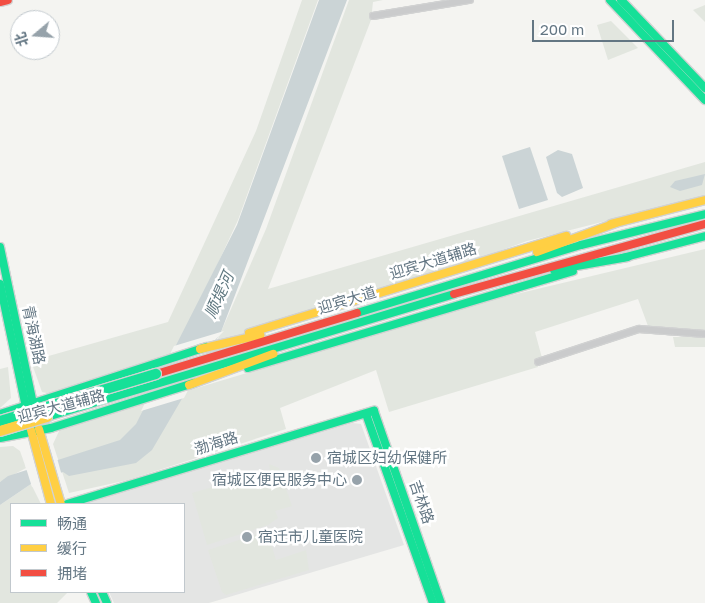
<!DOCTYPE html>
<meta charset="utf-8">
<style>
body{margin:0}
#map{position:relative;width:705px;height:603px;overflow:hidden;background:#f4f4f1;font-family:"Golos Text","Noto Sans SC",sans-serif}
div>[style]{position:absolute}
.built>*{inset:0;background:#e4e5e4}
.green>*{inset:0;background:#e2e6df}
.water>*{inset:0;background:#cbd4d6}
.pier>*{inset:0;background:#f4f4f1}
.roads{filter:drop-shadow(1px 0 #d1d2d2) drop-shadow(-1px 0 #d1d2d2) drop-shadow(0 1px #d1d2d2) drop-shadow(0 -1px #d1d2d2)}
.street>*{height:5.5px;margin:-2.75px;padding:0 2.75px;transform-origin:2.75px;border-radius:2.75px;background:#cacbcc}
.fast>*{height:8px;margin:-4px;padding:0 4px;transform-origin:4px;border-radius:4px;background:#16e098}
.slow>*{height:8px;margin:-4px;padding:0 4px;transform-origin:4px;border-radius:4px;background:#ffcf43}
.jam>*{height:8px;margin:-4px;padding:0 4px;transform-origin:4px;border-radius:4px;background:#f24e42}
.bridges{filter:drop-shadow(1px 0 #d0d1d1) drop-shadow(-1px 0 #d0d1d1) drop-shadow(0 1px #d0d1d1) drop-shadow(0 -1px #d0d1d1)}
.fast-bridge>*{height:10px;margin:-5px;padding:0 5px;transform-origin:5px;border-radius:5px;background:#16e098}
.slow-bridge>*{height:10px;margin:-5px;padding:0 5px;transform-origin:5px;border-radius:5px;background:#ffcf43}
.dots>*{width:14px;height:14px;translate:-50% -50%;box-sizing:border-box;border:2px solid #fff;border-radius:50%}
span{translate:-50% -50%;white-space:nowrap;text-align:center;line-height:1.15;-webkit-text-stroke:5px #fff;paint-order:stroke}
.street-label{font-size:15px;color:#637683}
.poi-label{font-size:15px;color:#637683}
.left{translate:0 -50%;text-align:left}
.right{translate:-100% -50%;text-align:right}
.water-label{font-size:16px;color:#5f7880;font-style:italic}
.legend{position:absolute;left:10px;top:503px;width:175px;height:90px;box-sizing:border-box;background:#fff;border:1px solid #c1c8cd;margin:0;padding:6px 9px;list-style:none;font-size:15px;color:#637683}
.legend li{display:flex;align-items:center;gap:10px;height:25px}
.legend b{width:25px;border:1px solid #c1c8cd}
.north{position:absolute;left:10px;top:10px;width:50px;height:50px;box-sizing:border-box;background:#fff;border:1px solid #c1c8cd;border-radius:50%;rotate:252deg;font-size:14px;font-weight:700;line-height:20px;text-align:center;color:#637683}
.north::after{content:'';display:block;margin:auto;width:18px;height:22px;background:#96a2aa;clip-path:polygon(50% 0,100% 100%,50% 72%,0 100%)}
.scale{position:absolute;left:532px;top:20px;width:142px;height:22px;box-sizing:border-box;border:2px solid #637683;border-top:0;padding-left:6px;font-size:15px;line-height:18px;white-space:nowrap;color:#637683;-webkit-text-stroke:4px #fff;paint-order:stroke}
</style>
<div id="map">
<div class="built">
<i style="clip-path:polygon(352px 423px,361px 424px,404px 545px,209px 603px,114px 603px,109px 592px,184px 592px,184px 504px,80px 504px)"></i>
</div>
<div class="green">
<i style="clip-path:polygon(302px 0,318px 0,238px 220px,174px 358px,51px 394px,42px 392px,31px 361px,168px 322px,256px 131px)"></i>
<i style="clip-path:polygon(349px 0,383px 0,373px 2px,371px 20px,268px 289px,705px 162px,705px 196px,527px 241px,349px 306px,217px 341px,266px 229px)"></i>
<i style="clip-path:polygon(705px 5px,705px 22px,693px 10px)"></i>
<i style="clip-path:polygon(611px 21px,638px 48px,608px 60px,597px 25px)"></i>
<i style="clip-path:polygon(705px 249px,705px 331px,648px 326px,638px 299px,535px 332px,542px 358px,537px 360px,538px 367px,389px 412px,376px 370px,280px 408px,286px 429px,128px 480px,69px 493px,53px 444px,60px 429px,491px 300px)"></i>
<i style="clip-path:polygon(673px 337px,705px 337px,705px 347px,675px 347px)"></i>
<i style="clip-path:polygon(8px 367px,11px 398px,0 408px,0 369px)"></i>
<i style="clip-path:polygon(13px 446px,20px 451px,26px 468px,0 482px,0 447px)"></i>
<i style="clip-path:polygon(269px 464px,279px 468px,292px 506px,275px 511px,278px 518px,268px 525px,207px 545px,192px 493px,270px 470px)"></i>
<i style="clip-path:polygon(31px 484px,41px 504px,11px 504px,11px 592px,68px 592px,57px 603px,0 603px,0 505px)"></i>
<i style="clip-path:polygon(267px 531px,276px 560px,306px 550px,309px 570px,226px 595px,222px 592px,208px 550px)"></i>
</div>
<div class="water">
<i style="clip-path:polygon(319px 0,347px 0,221px 332px,152px 450px,136px 463px,69px 476px,63px 472px,31px 484px,0 505px,0 482px,8px 476px,120px 440px,136px 424px,237px 225px)"></i>
<i style="clip-path:polygon(530px 147px,548px 200px,519px 209px,502px 156px)"></i>
<i style="clip-path:polygon(558px 150px,572px 154px,583px 188px,562px 197px,557px 193px,546px 157px)"></i>
<i style="clip-path:polygon(705px 174px,702px 185px,680px 191px,670px 187px,675px 181px)"></i>
</div>
<div class="pier">
<i style="clip-path:polygon(224px 331px,214px 341px,184px 398px,141px 411px,174px 346px)"></i>
<i style="clip-path:polygon(57px 458px,62px 476px,32px 487px,25px 465px)"></i>
</div>
<div class="roads">
<div class="street">
<i style="left:373px;top:16px;width:98px;rotate:-9.4deg"></i>
<i style="left:538px;top:362px;width:106px;rotate:-18.1deg"></i>
<i style="left:639px;top:329px;width:66px;rotate:4.3deg"></i>
</div>
<div class="fast">
<i style="left:610px;top:0;width:138px;rotate:46.5deg"></i>
<i style="left:621px;top:0;width:122px;rotate:46.3deg"></i>
<i style="left:0;top:247px;width:165px;rotate:78.1deg"></i>
<i style="left:622px;top:258px;width:86px;rotate:-14.8deg"></i>
<i style="left:554px;top:270px;width:75px;rotate:-10deg"></i>
<i style="left:0;top:284px;width:131px;rotate:78.1deg"></i>
<i style="left:357px;top:313px;width:234px;rotate:-16.9deg"></i>
<i style="left:581px;top:245px;width:128px;rotate:-14deg"></i>
<i style="left:248px;top:368px;width:339px;rotate:-16.6deg"></i>
<i style="left:0;top:414px;width:217px;rotate:-18deg"></i>
<i style="left:366px;top:414px;width:201px;rotate:70.5deg"></i>
<i style="left:47px;top:417px;width:425px;rotate:-16.8deg"></i>
<i style="left:0;top:438px;width:52px;rotate:-11.1deg"></i>
<i style="left:51px;top:428px;width:150px;rotate:-17.5deg"></i>
<i style="left:67px;top:504px;width:321px;rotate:-16.9deg"></i>
<i style="left:374px;top:411px;width:203px;rotate:70.8deg"></i>
<i style="left:91px;top:592px;width:12px;rotate:66deg"></i>
<i style="left:102px;top:592px;width:12px;rotate:66deg"></i>
</div>
<div class="slow">
<i style="left:611px;top:224px;width:97px;rotate:-14.3deg"></i>
<i style="left:537px;top:252px;width:84px;rotate:-20.2deg"></i>
<i style="left:249px;top:333px;width:332px;rotate:-17deg"></i>
<i style="left:200px;top:349px;width:62px;rotate:-13.1deg"></i>
<i style="left:189px;top:385px;width:90px;rotate:-20.3deg"></i>
<i style="left:39px;top:429px;width:78px;rotate:73.7deg"></i>
<i style="left:31px;top:430px;width:77px;rotate:74.9deg"></i>
</div>
<div class="jam">
<i style="left:0;top:2px;width:8px;rotate:-14deg"></i>
<i style="left:454px;top:294px;width:261px;rotate:-15.6deg"></i>
<i style="left:156px;top:374px;width:210px;rotate:-16.9deg"></i>
</div>
</div>
<div class="bridges">
<div class="fast-bridge">
<i style="left:0;top:421px;width:163px;rotate:-16.8deg"></i>
</div>
<div class="slow-bridge">
<i style="left:0;top:431px;width:49px;rotate:-16.6deg"></i>
</div>
</div>
<div class="dots">
<i style="left:316px;top:458px;background:#96a2aa"></i>
<i style="left:357px;top:480px;background:#96a2aa"></i>
<i style="left:247px;top:537px;background:#96a2aa"></i>
</div>
<div class="street-label">
<span style="left:433px;top:261px;rotate:-17deg">迎宾大道辅路</span>
<span style="left:347px;top:300px;rotate:-17deg">迎宾大道</span>
<span style="left:34px;top:335px;rotate:78deg">青海湖路</span>
<span style="left:61px;top:406px;rotate:-15deg">迎宾大道辅路</span>
<span style="left:216px;top:443px;rotate:-17deg">渤海路</span>
<span style="left:422px;top:502px;rotate:71deg">吉林路</span>
</div>
<div class="poi-label">
<span class="left" style="left:327px;top:458px">宿城区妇幼保健所</span>
<span class="right" style="left:347px;top:480px">宿城区便民服务中心</span>
<span class="left" style="left:258px;top:537px">宿迁市儿童医院</span>
</div>
<div class="water-label">
<span style="left:219px;top:295px;rotate:-66deg">顺堤河</span>
</div>
<ul class="legend">
<li><b style="height:6px;background:#16e098"></b>畅通</li>
<li><b style="height:6px;background:#ffcf43"></b>缓行</li>
<li><b style="height:6px;background:#f24e42"></b>拥堵</li>
</ul>
<div class="north">北</div>
<div class="scale">200 m</div>
</div>
